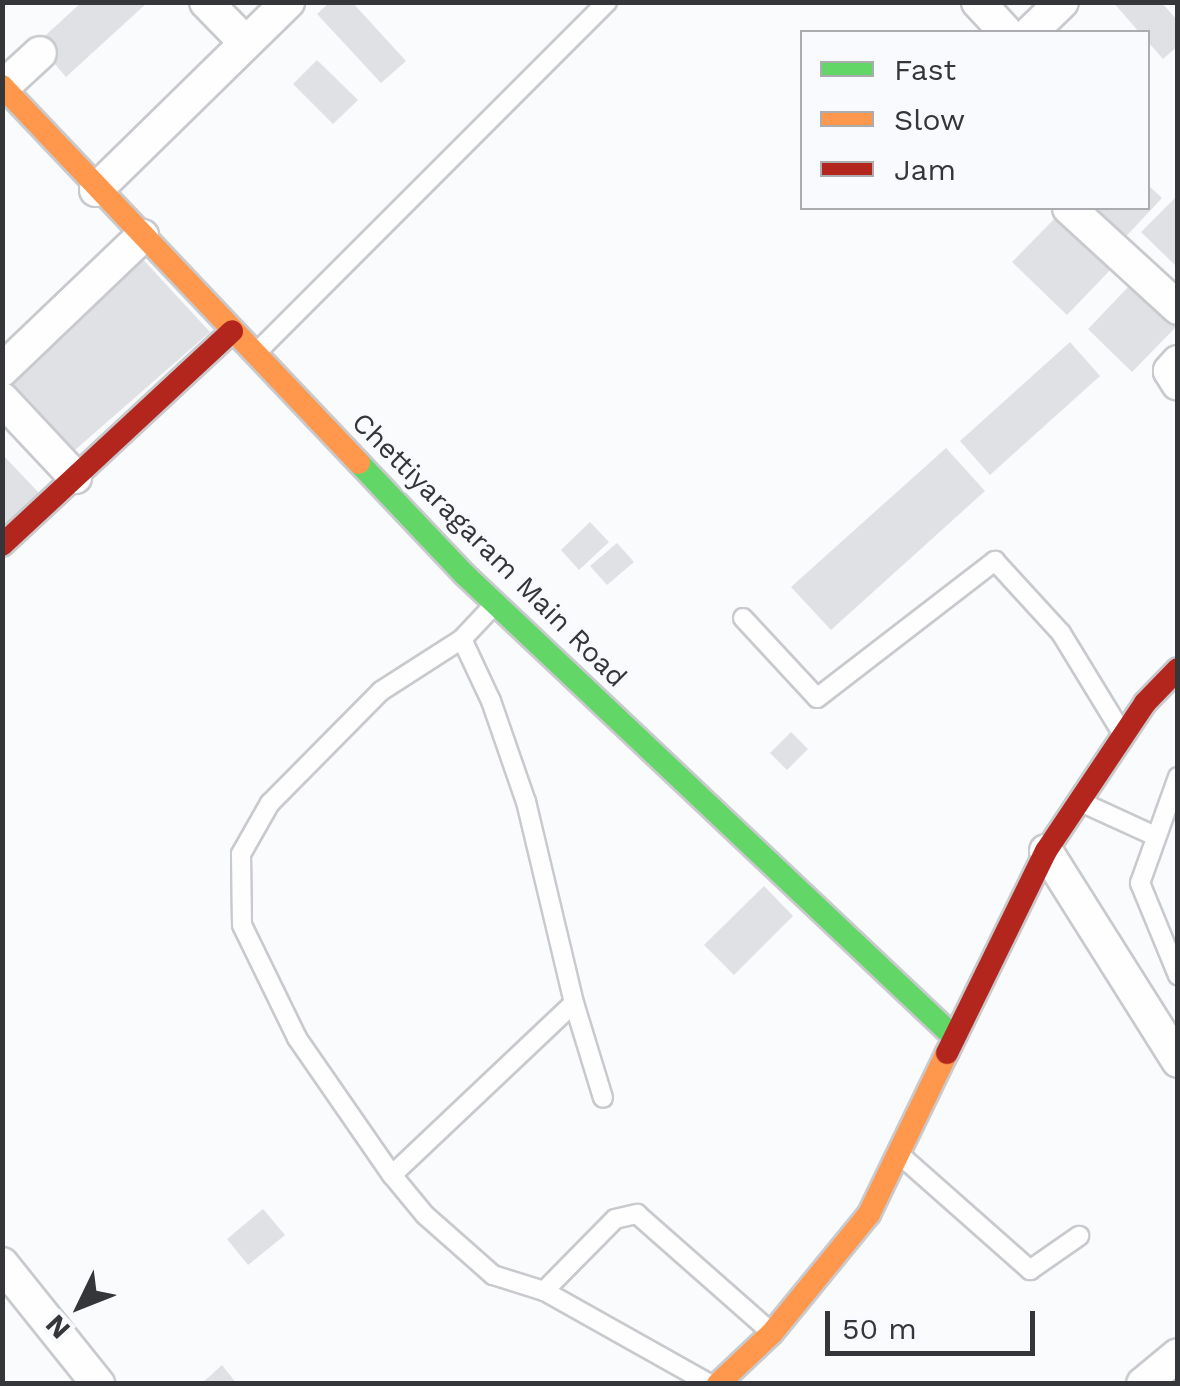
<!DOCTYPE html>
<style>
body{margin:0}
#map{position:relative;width:1180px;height:1386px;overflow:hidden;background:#f9fbfd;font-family:"Work Sans",sans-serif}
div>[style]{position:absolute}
.building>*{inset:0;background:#dfe1e4}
.roads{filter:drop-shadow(2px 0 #c9cacd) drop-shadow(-2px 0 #c9cacd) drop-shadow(0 2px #c9cacd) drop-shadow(0 -2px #c9cacd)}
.lane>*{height:18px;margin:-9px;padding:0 9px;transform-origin:9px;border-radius:9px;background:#fefeff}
.street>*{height:32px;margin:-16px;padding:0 16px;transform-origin:16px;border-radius:16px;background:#fefeff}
.fast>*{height:22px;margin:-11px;padding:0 11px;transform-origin:11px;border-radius:11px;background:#63d668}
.slow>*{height:22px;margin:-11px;padding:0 11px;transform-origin:11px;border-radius:11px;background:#ff974d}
.jam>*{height:22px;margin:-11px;padding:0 11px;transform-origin:11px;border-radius:11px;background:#b3261e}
span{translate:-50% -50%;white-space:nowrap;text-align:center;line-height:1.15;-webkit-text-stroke:8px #f8fafe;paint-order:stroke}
.street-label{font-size:28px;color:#34363a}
.frame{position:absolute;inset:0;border:5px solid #34363a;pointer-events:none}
.legend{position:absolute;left:800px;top:30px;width:350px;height:180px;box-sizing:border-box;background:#f8fafe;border:2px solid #aaacb0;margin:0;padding:12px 18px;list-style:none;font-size:30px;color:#34363a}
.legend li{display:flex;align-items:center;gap:20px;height:50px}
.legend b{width:50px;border:2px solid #aaacb0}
.north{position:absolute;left:30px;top:1256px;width:100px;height:100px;-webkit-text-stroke:8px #f8fafe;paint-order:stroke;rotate:227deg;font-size:28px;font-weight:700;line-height:40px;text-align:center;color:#34363a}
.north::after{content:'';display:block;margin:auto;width:35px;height:45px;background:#34363a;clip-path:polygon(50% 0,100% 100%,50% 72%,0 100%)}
.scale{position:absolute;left:825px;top:1311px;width:210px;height:45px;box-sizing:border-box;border:5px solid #34363a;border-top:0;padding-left:12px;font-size:30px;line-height:35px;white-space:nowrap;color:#34363a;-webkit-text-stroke:8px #f8fafe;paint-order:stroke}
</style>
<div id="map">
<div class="building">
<i style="clip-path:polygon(82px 2px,148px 2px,66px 77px,37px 43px)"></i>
<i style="clip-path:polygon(330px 2px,352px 2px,406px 61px,381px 83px,317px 14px)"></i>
<i style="clip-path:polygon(1113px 2px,1161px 2px,1178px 21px,1178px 46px,1163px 59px,1148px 42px,1148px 32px,1139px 32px)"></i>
<i style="clip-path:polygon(317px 60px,358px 100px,333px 124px,293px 84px)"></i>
<i style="clip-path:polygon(1148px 185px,1162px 198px,1116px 247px,1074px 208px,1148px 208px)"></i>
<i style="clip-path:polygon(1178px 195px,1178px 268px,1141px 232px)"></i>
<i style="clip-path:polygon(1061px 212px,1115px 265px,1067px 315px,1012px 262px)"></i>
<i style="clip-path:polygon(138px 254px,210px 332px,67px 457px,3px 384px)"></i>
<i style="clip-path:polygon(1132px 283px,1176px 327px,1132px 372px,1088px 329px)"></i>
<i style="clip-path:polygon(1070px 342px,1100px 376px,990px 475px,960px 441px)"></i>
<i style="clip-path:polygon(946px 448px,985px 491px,831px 630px,791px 587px)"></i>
<i style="clip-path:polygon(2px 454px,40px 494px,2px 529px)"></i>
<i style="clip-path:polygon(590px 522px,609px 542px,579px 570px,561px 550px)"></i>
<i style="clip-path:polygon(617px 543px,634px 562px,607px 585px,590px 566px)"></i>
<i style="clip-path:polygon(791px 732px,808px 749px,787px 770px,770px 753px)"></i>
<i style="clip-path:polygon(764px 886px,793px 916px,734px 975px,704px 945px)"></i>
<i style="clip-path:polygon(263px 1209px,285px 1235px,248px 1265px,227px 1239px)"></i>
<i style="clip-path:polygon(222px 1365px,237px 1384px,201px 1384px)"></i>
</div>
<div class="roads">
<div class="lane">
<i style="left:258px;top:351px;width:494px;rotate:-45deg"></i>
<i style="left:743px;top:618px;width:109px;rotate:47.2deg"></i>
<i style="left:817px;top:698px;width:225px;rotate:-37.6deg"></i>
<i style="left:995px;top:561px;width:98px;rotate:47.5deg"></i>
<i style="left:1061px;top:633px;width:117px;rotate:58.6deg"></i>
<i style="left:462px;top:639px;width:96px;rotate:147.3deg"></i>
<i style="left:381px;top:691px;width:158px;rotate:134.7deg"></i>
<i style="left:270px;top:803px;width:59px;rotate:119.6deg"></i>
<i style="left:241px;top:854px;width:71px;rotate:89.2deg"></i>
<i style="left:242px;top:925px;width:126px;rotate:64deg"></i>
<i style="left:297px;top:1038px;width:167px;rotate:55.3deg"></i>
<i style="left:392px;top:1175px;width:52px;rotate:50.5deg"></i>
<i style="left:425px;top:1215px;width:91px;rotate:41.4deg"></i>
<i style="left:493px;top:1275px;width:53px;rotate:17.4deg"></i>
<i style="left:1178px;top:777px;width:113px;rotate:109.7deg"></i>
<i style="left:1140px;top:883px;width:100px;rotate:67.6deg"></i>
<i style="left:1083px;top:803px;width:79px;rotate:24.6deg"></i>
<i style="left:574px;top:1003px;width:99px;rotate:73deg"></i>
<i style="left:900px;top:1155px;width:174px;rotate:41.5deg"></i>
<i style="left:1030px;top:1270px;width:60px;rotate:-34.8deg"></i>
<i style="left:392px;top:1175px;width:250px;rotate:-43.4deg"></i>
<i style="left:574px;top:1003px;width:207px;rotate:-103.4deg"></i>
<i style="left:526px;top:802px;width:107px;rotate:-109.1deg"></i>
<i style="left:491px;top:701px;width:68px;rotate:-115.1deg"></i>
<i style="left:462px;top:639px;width:47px;rotate:-46.7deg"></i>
<i style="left:710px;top:1384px;width:190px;rotate:-150.7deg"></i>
<i style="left:544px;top:1291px;width:101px;rotate:-45.4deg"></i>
<i style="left:615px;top:1219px;width:23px;rotate:-13deg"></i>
<i style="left:637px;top:1214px;width:180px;rotate:41.4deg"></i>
</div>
<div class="street">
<i style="left:206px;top:2px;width:57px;rotate:45.7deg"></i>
<i style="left:978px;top:2px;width:41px;rotate:47deg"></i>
<i style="left:1031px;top:32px;width:43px;rotate:-44.1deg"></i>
<i style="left:3px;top:87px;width:50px;rotate:-42.6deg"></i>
<i style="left:96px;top:190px;width:269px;rotate:-44.4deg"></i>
<i style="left:1069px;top:208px;width:148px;rotate:42.5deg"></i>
<i style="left:1178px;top:362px;width:12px;rotate:132deg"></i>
<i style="left:1170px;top:371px;width:15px;rotate:58deg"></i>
<i style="left:2px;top:370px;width:194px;rotate:-43.7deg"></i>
<i style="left:2px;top:399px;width:107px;rotate:46.9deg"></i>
<i style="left:1046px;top:851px;width:248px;rotate:57.8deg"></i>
<i style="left:2px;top:1264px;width:154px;rotate:51.3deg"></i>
<i style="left:1143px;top:1384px;width:45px;rotate:-39.6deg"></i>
</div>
<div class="fast">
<i style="left:359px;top:463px;width:153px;rotate:46.6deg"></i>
<i style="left:464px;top:574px;width:673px;rotate:43.37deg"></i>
</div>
<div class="slow">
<i style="left:2px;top:86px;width:519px;rotate:46.56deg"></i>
<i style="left:718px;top:1384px;width:74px;rotate:-43.4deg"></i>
<i style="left:772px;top:1333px;width:154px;rotate:-50.8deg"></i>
<i style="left:869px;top:1214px;width:179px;rotate:-64.2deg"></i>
</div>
<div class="jam">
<i style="left:2px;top:545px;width:314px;rotate:-42.9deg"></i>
<i style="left:947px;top:1053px;width:225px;rotate:-63.9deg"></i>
<i style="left:1046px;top:851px;width:178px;rotate:-56.2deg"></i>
<i style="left:1145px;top:703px;width:47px;rotate:-45.9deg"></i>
</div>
</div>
<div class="street-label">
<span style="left:489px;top:550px;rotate:45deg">Chettiyaragaram Main Road</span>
</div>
<div class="frame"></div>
<ul class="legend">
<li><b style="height:12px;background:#63d668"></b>Fast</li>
<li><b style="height:12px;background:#ff974d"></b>Slow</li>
<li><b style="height:12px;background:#b3261e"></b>Jam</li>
</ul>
<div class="north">N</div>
<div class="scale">50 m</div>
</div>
